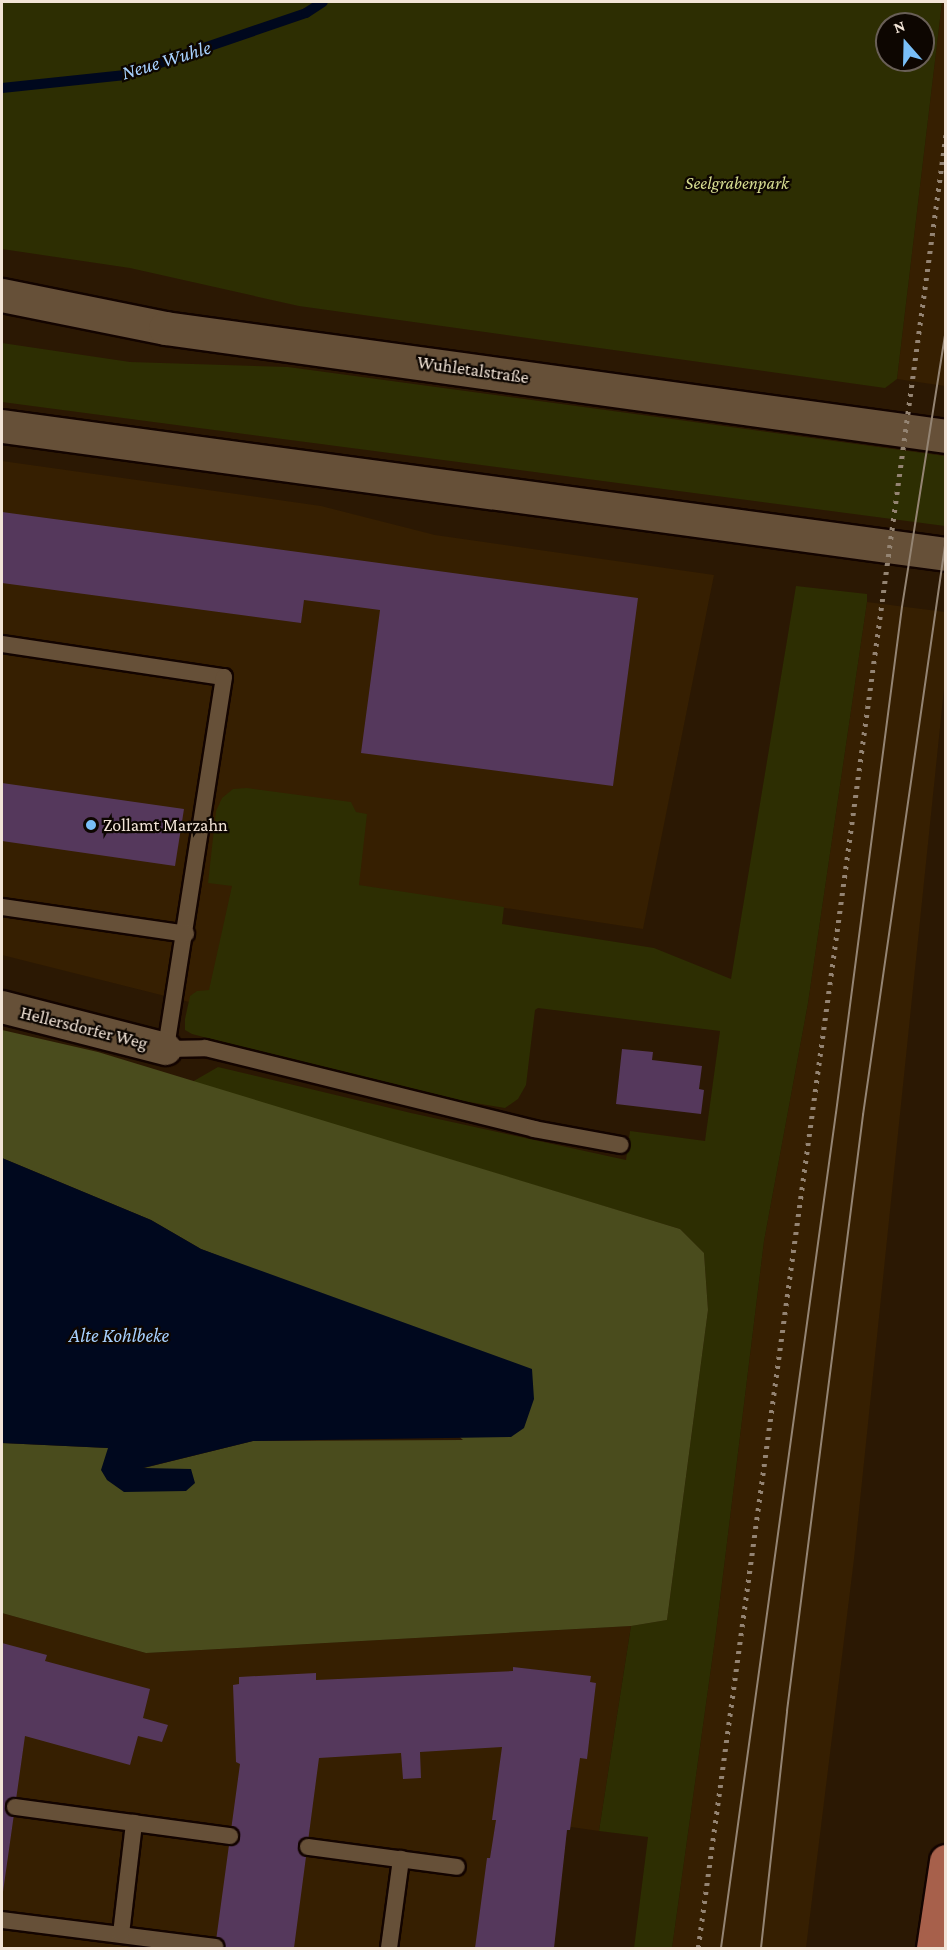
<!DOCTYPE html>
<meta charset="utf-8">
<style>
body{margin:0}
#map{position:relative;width:947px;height:1950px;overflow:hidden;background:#2b1803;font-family:"Crimson Pro",serif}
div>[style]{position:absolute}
.built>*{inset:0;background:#361f01}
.green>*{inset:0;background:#2d2e02}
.forest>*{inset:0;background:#4a4c1d}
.water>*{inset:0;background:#00081e}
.stream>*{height:10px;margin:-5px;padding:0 5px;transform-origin:5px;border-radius:5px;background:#00081e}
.building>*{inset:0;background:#55385c}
.roads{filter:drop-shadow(2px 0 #130400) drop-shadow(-2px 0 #130400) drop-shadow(0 2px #130400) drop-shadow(0 -2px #130400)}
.lane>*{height:16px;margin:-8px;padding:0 8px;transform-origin:8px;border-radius:8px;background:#665038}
.street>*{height:32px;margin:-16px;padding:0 16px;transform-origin:16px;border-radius:16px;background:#665038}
.secondary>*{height:33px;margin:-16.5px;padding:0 16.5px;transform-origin:16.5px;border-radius:16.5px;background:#665038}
.primary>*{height:33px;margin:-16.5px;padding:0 16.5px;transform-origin:16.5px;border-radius:16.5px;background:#a7604b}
.tram>*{height:1.5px;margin:-0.75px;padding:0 0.75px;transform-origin:0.75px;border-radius:0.75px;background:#948473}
.rail>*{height:4.5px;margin-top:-2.25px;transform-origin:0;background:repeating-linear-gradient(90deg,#948473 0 3px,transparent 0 9px)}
.dots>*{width:16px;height:16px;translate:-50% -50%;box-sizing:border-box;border:3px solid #0d0601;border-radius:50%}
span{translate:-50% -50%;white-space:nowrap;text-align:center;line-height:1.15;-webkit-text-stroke:4.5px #0d0601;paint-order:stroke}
.park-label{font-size:18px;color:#d7dd91;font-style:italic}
.street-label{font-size:18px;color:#f2e4d7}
.poi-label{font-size:18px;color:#f2e4d7}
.left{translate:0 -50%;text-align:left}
.water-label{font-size:20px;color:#a7d0fe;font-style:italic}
.frame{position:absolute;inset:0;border:3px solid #f2e4d7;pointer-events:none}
.north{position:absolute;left:875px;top:12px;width:60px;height:60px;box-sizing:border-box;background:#0d0601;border:2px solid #695f57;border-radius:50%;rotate:340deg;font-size:16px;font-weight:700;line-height:24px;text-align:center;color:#f2e4d7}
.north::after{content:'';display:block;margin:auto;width:21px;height:27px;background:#79bff8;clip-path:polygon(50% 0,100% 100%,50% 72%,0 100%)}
</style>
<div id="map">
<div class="built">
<i style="clip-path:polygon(942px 2px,946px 2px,945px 386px,897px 379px)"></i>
<i style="clip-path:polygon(2px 461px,321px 506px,435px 535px,714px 575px,643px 929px,244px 868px,205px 1006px,2px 955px)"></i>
<i style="clip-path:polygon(867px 602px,945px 612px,945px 679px,854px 1559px,806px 1948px,672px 1948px,716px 1632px,764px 1241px,808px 1003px)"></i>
<i style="clip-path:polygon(2px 1613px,146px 1653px,631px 1626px,599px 1831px,571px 1827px,567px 1830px,554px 1948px,2px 1948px)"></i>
</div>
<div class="green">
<i style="clip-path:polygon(evenodd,2px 2px,942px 2px,897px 379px,885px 388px,299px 306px,130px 268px,2px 249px,2px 2px,887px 24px,923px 24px,923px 60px,887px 60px,887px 24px)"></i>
<i style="clip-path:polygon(2px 343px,130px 362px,288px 367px,945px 456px,945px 526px,2px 402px)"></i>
<i style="clip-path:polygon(796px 586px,867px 594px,867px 602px,808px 1003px,764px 1241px,716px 1632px,672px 1948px,634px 1948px,648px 1837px,599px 1831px,631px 1626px,667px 1620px,708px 1310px,704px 1253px,680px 1229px,192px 1082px,218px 1067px,411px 1113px,626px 1160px,630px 1131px,705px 1141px,720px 1031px,538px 1008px,535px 1010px,526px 1085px,518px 1099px,505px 1108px,414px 1093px,192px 1034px,185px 1030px,185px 1019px,190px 996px,197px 991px,209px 990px,232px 886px,208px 883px,216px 811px,222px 798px,233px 789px,247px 788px,351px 802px,356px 812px,367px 814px,359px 885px,504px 907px,502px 924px,654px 948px,731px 979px)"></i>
</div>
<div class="forest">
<i style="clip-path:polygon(2px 1030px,98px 1052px,680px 1229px,704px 1253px,708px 1310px,667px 1620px,631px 1626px,146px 1653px,2px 1613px,2px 1443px,108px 1448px,140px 1469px,253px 1441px,463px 1440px,284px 1281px,201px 1249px,151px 1220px,2px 1158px)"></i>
</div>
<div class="water">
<i style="clip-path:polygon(2px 1158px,151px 1220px,201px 1249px,532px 1369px,534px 1399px,524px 1428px,511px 1437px,253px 1441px,143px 1468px,191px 1469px,195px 1483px,186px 1491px,124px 1492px,107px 1480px,101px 1470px,108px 1448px,2px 1443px)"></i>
</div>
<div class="stream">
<i style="left:2px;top:88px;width:124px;rotate:-6deg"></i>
<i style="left:125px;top:75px;width:191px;rotate:-18.9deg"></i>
<i style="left:306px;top:13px;width:20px;rotate:-33deg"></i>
</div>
<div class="building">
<i style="clip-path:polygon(2px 512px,638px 598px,613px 786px,361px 753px,380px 610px,304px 600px,301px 623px,2px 583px)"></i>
<i style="clip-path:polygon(2px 783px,184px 809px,175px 866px,2px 841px)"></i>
<i style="clip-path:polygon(622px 1049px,653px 1052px,652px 1060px,702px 1066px,699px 1089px,704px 1090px,701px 1114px,616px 1104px)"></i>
<i style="clip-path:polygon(2px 1643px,47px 1655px,45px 1661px,150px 1689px,143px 1718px,168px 1725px,162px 1742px,138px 1736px,130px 1765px,25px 1736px,3px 1892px)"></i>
<i style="clip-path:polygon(513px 1667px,591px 1676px,590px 1682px,596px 1683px,587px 1759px,580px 1758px,570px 1830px,567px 1830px,554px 1948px,475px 1948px,487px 1858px,490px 1858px,496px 1820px,492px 1820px,502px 1747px,420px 1752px,421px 1778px,403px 1779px,401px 1753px,319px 1758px,294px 1948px,215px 1948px,240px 1764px,236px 1762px,233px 1685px,239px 1684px,239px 1677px,316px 1673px,316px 1680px,513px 1671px)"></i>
</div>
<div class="roads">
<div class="lane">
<i style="left:2px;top:644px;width:224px;rotate:8.5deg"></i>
<i style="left:224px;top:677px;width:376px;rotate:98.9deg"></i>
<i style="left:166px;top:1049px;width:39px;rotate:-1deg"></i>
<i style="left:205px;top:1048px;width:339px;rotate:13.8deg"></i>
<i style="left:534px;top:1129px;width:88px;rotate:10.4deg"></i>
<i style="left:2px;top:907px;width:186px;rotate:8.3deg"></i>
<i style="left:15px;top:1807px;width:217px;rotate:7.7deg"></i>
<i style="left:308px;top:1847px;width:150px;rotate:7.6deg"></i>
<i style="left:2px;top:1920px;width:215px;rotate:7.2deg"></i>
<i style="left:121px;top:1934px;width:112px;rotate:-83.3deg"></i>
<i style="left:389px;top:1948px;width:90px;rotate:-82.3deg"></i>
</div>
<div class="street">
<i style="left:2px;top:1007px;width:169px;rotate:14.4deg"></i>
</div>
<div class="secondary">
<i style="left:2px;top:295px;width:166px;rotate:11.4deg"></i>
<i style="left:165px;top:328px;width:788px;rotate:7.87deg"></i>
<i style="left:2px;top:426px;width:953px;rotate:7.72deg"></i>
</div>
<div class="primary">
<i style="left:933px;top:1948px;width:88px;rotate:-81.5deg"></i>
</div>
</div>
<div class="tram">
<i style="left:721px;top:1948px;width:843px;rotate:-82.16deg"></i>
<i style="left:836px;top:1113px;width:510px;rotate:-82.57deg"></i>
<i style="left:902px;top:607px;width:281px;rotate:-81deg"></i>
<i style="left:761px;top:1948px;width:238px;rotate:-83.7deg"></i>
<i style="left:787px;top:1711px;width:601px;rotate:-82.73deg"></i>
<i style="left:863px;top:1115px;width:582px;rotate:-81.8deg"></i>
</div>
<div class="rail">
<i style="left:698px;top:1948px;width:1833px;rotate:-82.22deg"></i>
</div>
<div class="dots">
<i style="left:91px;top:825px;background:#79bff8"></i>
</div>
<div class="park-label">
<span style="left:737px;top:183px">Seelgrabenpark</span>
</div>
<div class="street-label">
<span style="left:473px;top:370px;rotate:8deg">Wuhletalstraße</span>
<span style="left:84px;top:1028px;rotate:14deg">Hellersdorfer Weg</span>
</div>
<div class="poi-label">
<span class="left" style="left:103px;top:825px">Zollamt Marzahn</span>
</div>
<div class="water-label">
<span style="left:166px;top:60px;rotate:-17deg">Neue Wuhle</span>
<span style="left:119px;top:1335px">Alte Kohlbeke</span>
</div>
<div class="frame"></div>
<div class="north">N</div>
</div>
